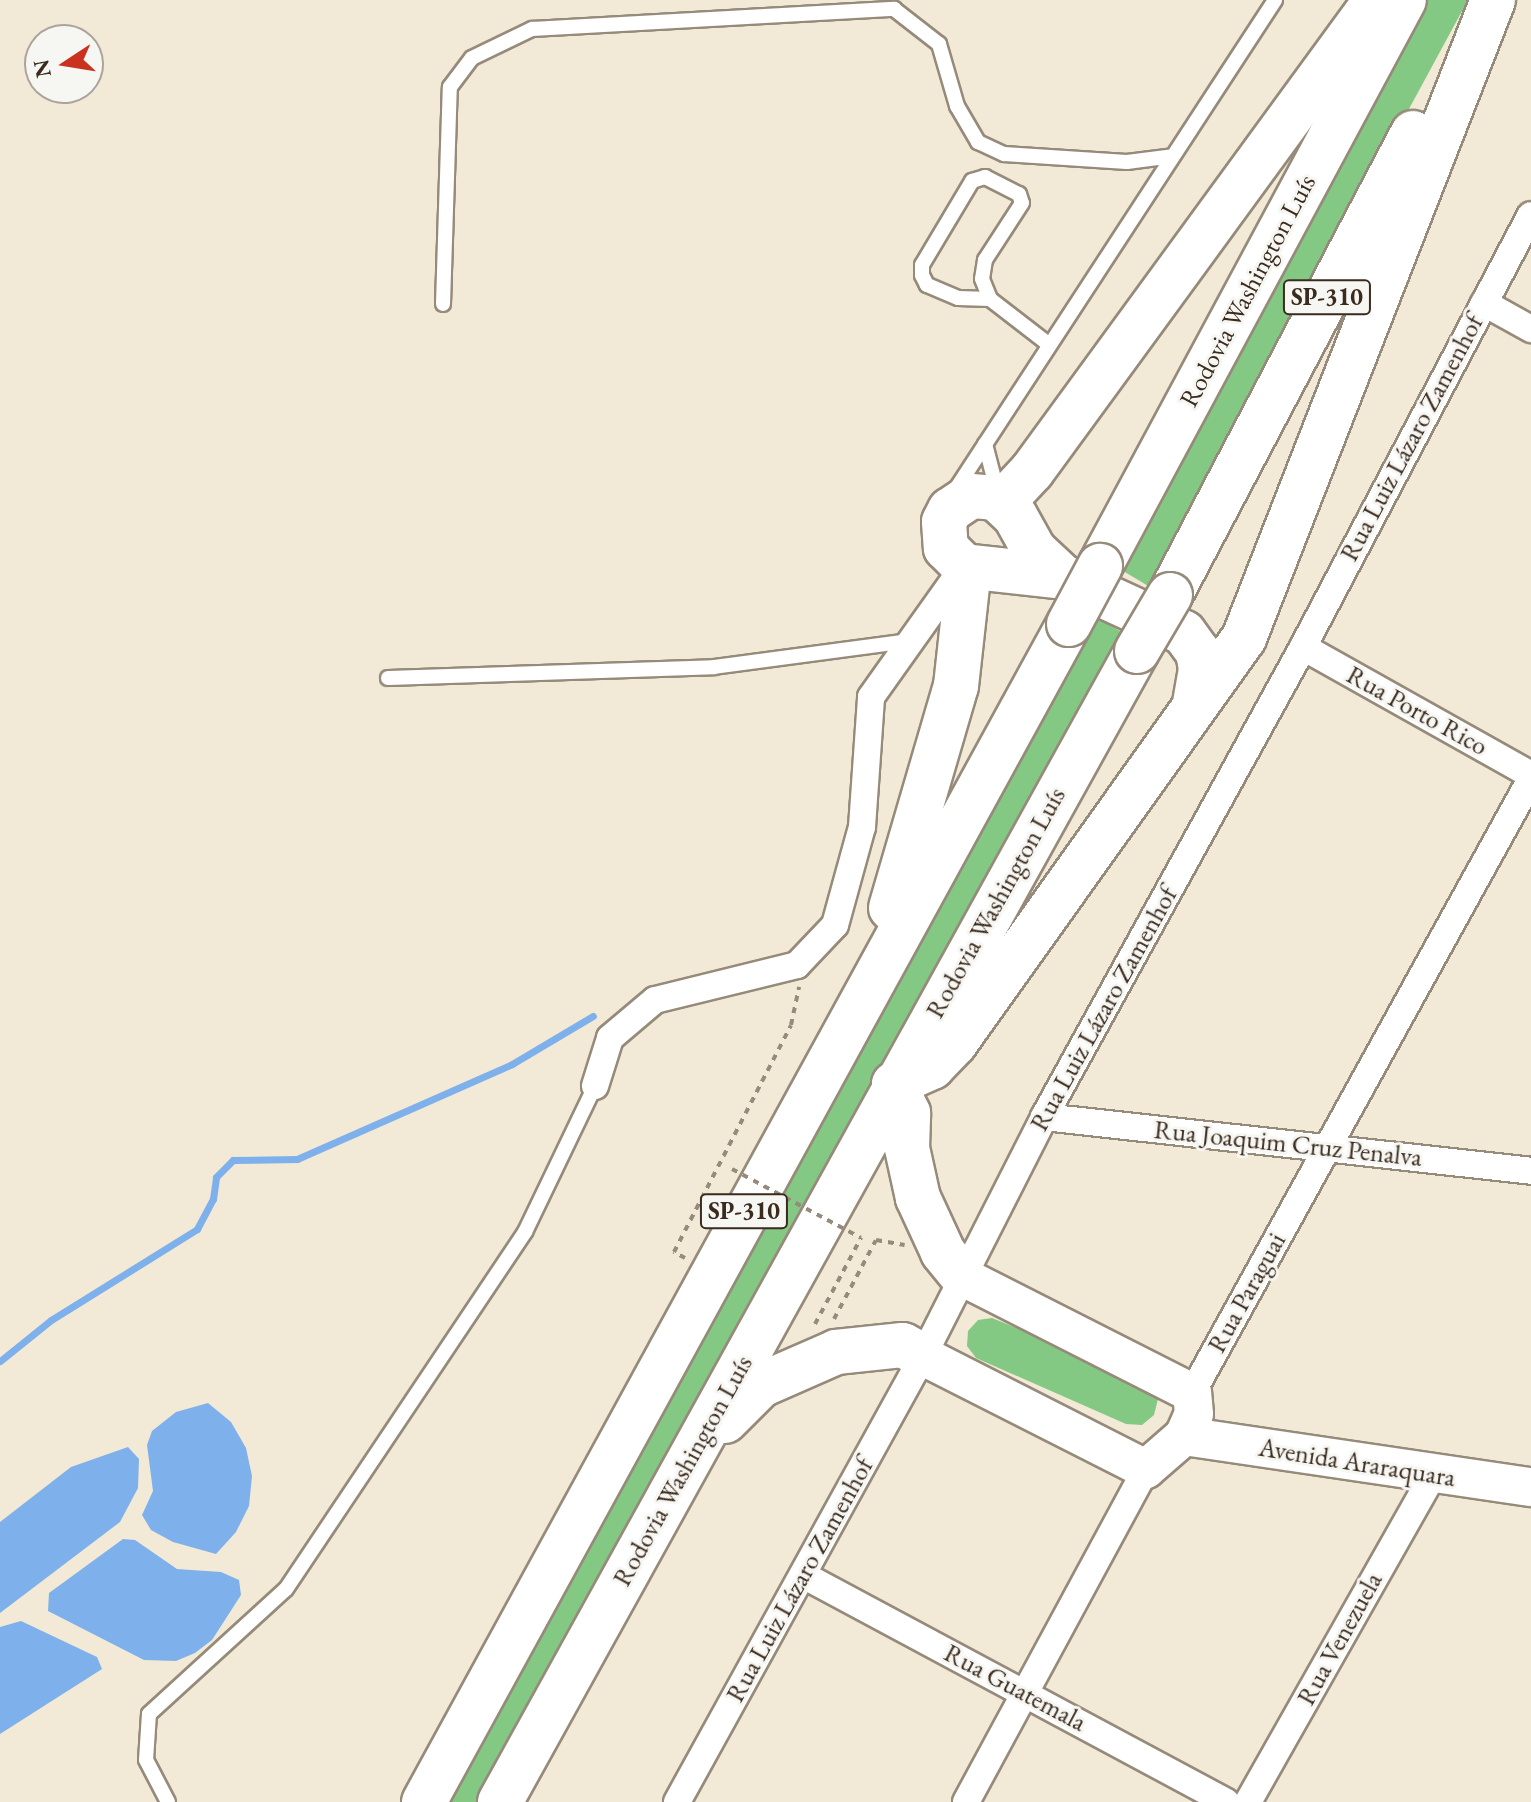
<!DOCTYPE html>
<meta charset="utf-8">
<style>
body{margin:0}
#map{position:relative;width:1531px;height:1802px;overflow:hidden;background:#f2e9d6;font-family:"EB Garamond",serif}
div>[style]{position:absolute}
.green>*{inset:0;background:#84c983}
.water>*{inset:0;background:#7eb1eb}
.stream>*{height:7px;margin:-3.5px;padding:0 3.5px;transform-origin:3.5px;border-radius:3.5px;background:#7eb1eb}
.path>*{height:4px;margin-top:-2px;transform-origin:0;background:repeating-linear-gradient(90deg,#968a7a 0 6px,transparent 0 12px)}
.roads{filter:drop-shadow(2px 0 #968a7a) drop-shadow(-2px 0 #968a7a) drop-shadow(0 2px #968a7a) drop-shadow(0 -2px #968a7a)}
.lane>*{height:14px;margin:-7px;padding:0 7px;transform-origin:7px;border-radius:7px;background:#fff}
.street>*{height:26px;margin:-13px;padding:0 13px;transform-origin:13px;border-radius:13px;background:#fff}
.secondary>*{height:38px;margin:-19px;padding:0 19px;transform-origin:19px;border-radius:19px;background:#fff}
.highway>*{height:44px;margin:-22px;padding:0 22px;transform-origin:22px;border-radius:22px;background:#fff}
.path-bridge>*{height:4px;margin-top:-2px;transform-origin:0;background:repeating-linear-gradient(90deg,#968a7a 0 6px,transparent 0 12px)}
.bridges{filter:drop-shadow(2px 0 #968a7a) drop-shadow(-2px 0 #968a7a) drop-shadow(0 2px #968a7a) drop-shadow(0 -2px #968a7a)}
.highway-bridge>*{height:44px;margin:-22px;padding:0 22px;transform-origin:22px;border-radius:22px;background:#fff}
span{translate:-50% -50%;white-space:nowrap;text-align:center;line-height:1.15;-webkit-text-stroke:6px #f6f6f2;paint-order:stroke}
.shield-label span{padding:2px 6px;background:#f6f6f2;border:2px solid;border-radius:6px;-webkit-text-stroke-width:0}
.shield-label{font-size:24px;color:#3b2a1e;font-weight:700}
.street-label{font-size:26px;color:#3b2a1e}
.north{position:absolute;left:24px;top:24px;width:80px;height:80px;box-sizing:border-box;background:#f6f6f2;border:2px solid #aba49d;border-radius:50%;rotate:258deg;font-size:22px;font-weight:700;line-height:32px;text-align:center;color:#3b2a1e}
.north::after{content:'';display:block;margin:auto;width:28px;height:36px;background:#c8321e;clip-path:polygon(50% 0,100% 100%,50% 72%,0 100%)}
</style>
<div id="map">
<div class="green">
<i style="clip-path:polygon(1420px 0,1468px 0,1150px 587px,1113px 565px)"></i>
<i style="clip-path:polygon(1087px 612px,1125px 634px,489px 1802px,440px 1802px)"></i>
<i style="clip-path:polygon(992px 1318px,1149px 1382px,1158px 1399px,1154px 1415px,1142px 1425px,1126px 1424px,976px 1358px,967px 1346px,968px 1331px,978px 1320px)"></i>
</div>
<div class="water">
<i style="clip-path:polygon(208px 1403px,231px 1422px,246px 1448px,252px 1476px,249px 1506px,236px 1532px,216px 1554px,173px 1542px,151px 1530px,142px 1515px,153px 1491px,147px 1445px,152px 1431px,176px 1412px)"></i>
<i style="clip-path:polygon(128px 1447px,139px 1459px,138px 1488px,120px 1522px,0 1613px,0 1522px,71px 1467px)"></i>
<i style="clip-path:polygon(123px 1539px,135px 1540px,177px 1569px,221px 1572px,239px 1580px,241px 1595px,212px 1640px,195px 1653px,176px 1661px,144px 1660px,48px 1611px,49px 1593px)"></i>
<i style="clip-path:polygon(21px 1621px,97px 1657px,102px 1669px,0 1734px,0 1627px)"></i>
</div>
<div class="stream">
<i style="left:0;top:1361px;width:65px;rotate:-38.8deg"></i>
<i style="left:51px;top:1320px;width:172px;rotate:-31.9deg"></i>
<i style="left:197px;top:1229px;width:34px;rotate:-62deg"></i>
<i style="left:213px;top:1199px;width:22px;rotate:-82deg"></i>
<i style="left:216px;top:1177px;width:24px;rotate:-45deg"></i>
<i style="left:233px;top:1160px;width:64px;rotate:-0.9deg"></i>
<i style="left:297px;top:1159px;width:235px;rotate:-23.8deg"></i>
<i style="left:512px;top:1064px;width:94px;rotate:-30.7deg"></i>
</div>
<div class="path">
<i style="left:685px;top:1258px;width:13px;rotate:-151deg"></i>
<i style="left:674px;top:1252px;width:255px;rotate:-62.7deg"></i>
<i style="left:791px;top:1025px;width:39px;rotate:-78deg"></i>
<i style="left:834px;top:1319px;width:89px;rotate:-62deg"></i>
<i style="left:876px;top:1240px;width:29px;rotate:10deg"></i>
<i style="left:815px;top:1324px;width:98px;rotate:-61.9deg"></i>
</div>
<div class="roads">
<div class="lane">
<i style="left:990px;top:299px;width:32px;rotate:-178deg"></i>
<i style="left:958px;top:298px;width:34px;rotate:-157deg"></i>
<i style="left:927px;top:285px;width:11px;rotate:-117deg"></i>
<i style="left:922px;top:275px;width:10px;rotate:-90deg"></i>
<i style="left:922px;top:265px;width:98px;rotate:-59.2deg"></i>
<i style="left:972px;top:181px;width:14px;rotate:-17deg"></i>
<i style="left:985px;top:177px;width:38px;rotate:27deg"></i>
<i style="left:1019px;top:194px;width:9px;rotate:72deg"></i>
<i style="left:1022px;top:203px;width:68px;rotate:123deg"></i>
<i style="left:985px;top:260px;width:19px;rotate:99deg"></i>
<i style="left:982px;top:279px;width:22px;rotate:68deg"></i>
<i style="left:990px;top:299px;width:72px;rotate:37.7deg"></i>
<i style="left:443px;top:304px;width:217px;rotate:-88.2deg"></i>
<i style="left:450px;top:87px;width:36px;rotate:-53deg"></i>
<i style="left:472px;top:58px;width:67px;rotate:-25.8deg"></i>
<i style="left:532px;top:29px;width:363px;rotate:-3.2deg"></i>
<i style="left:894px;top:9px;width:57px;rotate:37.9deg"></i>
<i style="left:939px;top:44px;width:65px;rotate:73.8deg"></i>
<i style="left:957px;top:106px;width:42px;rotate:59.7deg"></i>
<i style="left:978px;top:142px;width:29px;rotate:25deg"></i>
<i style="left:1004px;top:154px;width:123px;rotate:3.7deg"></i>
<i style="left:1127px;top:162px;width:46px;rotate:-7.4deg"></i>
<i style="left:985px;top:444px;width:52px;rotate:75.4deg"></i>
<i style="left:952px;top:495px;width:591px;rotate:-56.87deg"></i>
<i style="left:388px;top:678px;width:326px;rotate:-1.9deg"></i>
<i style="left:714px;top:667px;width:196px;rotate:-7.6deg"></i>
<i style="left:168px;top:1802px;width:47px;rotate:-117.6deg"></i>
<i style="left:146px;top:1760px;width:46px;rotate:-86.3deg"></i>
<i style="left:149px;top:1714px;width:185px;rotate:-42.4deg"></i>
<i style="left:286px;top:1589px;width:430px;rotate:-56.2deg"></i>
<i style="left:525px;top:1232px;width:162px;rotate:-64.4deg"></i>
</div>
<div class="street">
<i style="left:1484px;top:303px;width:54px;rotate:29deg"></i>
<i style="left:1303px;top:647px;width:261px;rotate:29.3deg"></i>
<i style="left:595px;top:1086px;width:50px;rotate:-72.6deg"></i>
<i style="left:610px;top:1038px;width:59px;rotate:-40.2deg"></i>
<i style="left:655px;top:1000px;width:146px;rotate:-13.8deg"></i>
<i style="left:797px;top:965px;width:55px;rotate:-46.5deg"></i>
<i style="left:835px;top:925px;width:102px;rotate:-74.6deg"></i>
<i style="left:862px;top:827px;width:130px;rotate:-86deg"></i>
<i style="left:871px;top:697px;width:161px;rotate:-54.6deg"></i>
<i style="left:1044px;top:1117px;width:490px;rotate:6.3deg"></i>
<i style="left:1192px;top:1393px;width:701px;rotate:-61.1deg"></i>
<i style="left:803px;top:1575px;width:480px;rotate:28.2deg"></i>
<i style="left:677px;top:1802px;width:509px;rotate:-61.12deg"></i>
<i style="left:923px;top:1356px;width:268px;rotate:-63.1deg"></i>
<i style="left:1044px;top:1117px;width:537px;rotate:-61.14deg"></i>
<i style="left:1303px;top:647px;width:488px;rotate:-62.2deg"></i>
<i style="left:966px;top:1802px;width:379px;rotate:-61.6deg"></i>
<i style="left:1248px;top:1802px;width:376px;rotate:-60.5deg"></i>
</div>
<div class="secondary">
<i style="left:923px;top:1356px;width:250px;rotate:26.9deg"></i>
<i style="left:1146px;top:1469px;width:50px;rotate:-41deg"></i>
<i style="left:1184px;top:1436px;width:24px;rotate:-66deg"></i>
<i style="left:1194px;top:1414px;width:21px;rotate:-95deg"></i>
<i style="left:1192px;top:1393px;width:257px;rotate:-153.1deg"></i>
<i style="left:1184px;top:1436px;width:351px;rotate:8.4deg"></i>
</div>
<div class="highway">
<i style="left:1003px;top:502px;width:42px;rotate:-46.9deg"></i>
<i style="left:1032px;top:471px;width:583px;rotate:-53.86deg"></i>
<i style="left:1100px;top:566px;width:642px;rotate:-61.76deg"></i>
<i style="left:1063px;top:577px;width:40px;rotate:-137deg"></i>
<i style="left:1034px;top:550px;width:39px;rotate:-119deg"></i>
<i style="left:1015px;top:516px;width:26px;rotate:-137deg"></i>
<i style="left:996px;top:498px;width:25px;rotate:-175deg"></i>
<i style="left:971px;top:496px;width:25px;rotate:146deg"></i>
<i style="left:950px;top:510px;width:13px;rotate:117deg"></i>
<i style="left:944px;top:522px;width:26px;rotate:86deg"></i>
<i style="left:946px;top:548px;width:25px;rotate:45deg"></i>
<i style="left:964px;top:566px;width:100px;rotate:6.3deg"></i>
<i style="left:1063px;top:577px;width:133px;rotate:24.8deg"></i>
<i style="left:1184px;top:633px;width:24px;rotate:54deg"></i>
<i style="left:1198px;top:652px;width:17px;rotate:80deg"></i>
<i style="left:1201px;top:669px;width:36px;rotate:100deg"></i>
<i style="left:1170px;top:595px;width:522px;rotate:-62.26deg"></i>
<i style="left:891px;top:908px;width:231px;rotate:-73.7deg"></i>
<i style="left:956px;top:686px;width:119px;rotate:-83.7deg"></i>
<i style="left:963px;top:1277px;width:32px;rotate:-129deg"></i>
<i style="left:943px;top:1252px;width:60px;rotate:-114.8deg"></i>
<i style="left:918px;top:1198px;width:51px;rotate:-102.4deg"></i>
<i style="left:907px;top:1148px;width:35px;rotate:-88deg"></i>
<i style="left:908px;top:1113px;width:32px;rotate:-116deg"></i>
<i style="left:894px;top:1084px;width:42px;rotate:-24.1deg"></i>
<i style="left:932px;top:1067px;width:33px;rotate:-46deg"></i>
<i style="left:955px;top:1043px;width:498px;rotate:-54.5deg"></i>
<i style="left:1244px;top:638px;width:685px;rotate:-68.68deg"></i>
<i style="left:725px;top:1421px;width:51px;rotate:-45deg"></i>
<i style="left:761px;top:1385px;width:82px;rotate:-23.7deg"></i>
<i style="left:836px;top:1352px;width:67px;rotate:-6deg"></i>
<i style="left:903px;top:1345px;width:23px;rotate:29deg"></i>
<i style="left:424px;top:1802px;width:1343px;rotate:-61.3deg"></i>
<i style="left:500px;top:1802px;width:1316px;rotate:-61.04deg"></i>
</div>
</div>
<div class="path-bridge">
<i style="left:732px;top:1169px;width:146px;rotate:28.1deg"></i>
</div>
<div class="bridges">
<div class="highway-bridge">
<i style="left:1069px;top:624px;width:66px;rotate:-61.9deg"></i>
<i style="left:1137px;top:651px;width:65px;rotate:-59.5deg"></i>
</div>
</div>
<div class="shield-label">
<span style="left:1327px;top:297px">SP-310</span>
<span style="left:744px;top:1211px">SP-310</span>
</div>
<div class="street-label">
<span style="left:1248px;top:291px;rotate:-62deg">Rodovia Washington Luís</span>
<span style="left:1412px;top:438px;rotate:-62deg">Rua Luiz Lázaro Zamenhof</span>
<span style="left:1417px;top:711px;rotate:29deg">Rua Porto Rico</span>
<span style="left:996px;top:903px;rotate:-61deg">Rodovia Washington Luís</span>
<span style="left:1104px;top:1009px;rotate:-61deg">Rua Luiz Lázaro Zamenhof</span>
<span style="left:1288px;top:1144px;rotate:6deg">Rua Joaquim Cruz Penalva</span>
<span style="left:1247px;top:1293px;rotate:-61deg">Rua Paraguai</span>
<span style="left:1357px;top:1463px;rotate:9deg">Avenida Araraquara</span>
<span style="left:683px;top:1471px;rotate:-61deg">Rodovia Washington Luís</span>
<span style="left:800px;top:1580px;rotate:-61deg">Rua Luiz Lázaro Zamenhof</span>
<span style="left:1340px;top:1639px;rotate:-61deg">Rua Venezuela</span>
<span style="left:1015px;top:1688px;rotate:28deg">Rua Guatemala</span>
</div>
<div class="north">N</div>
</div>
